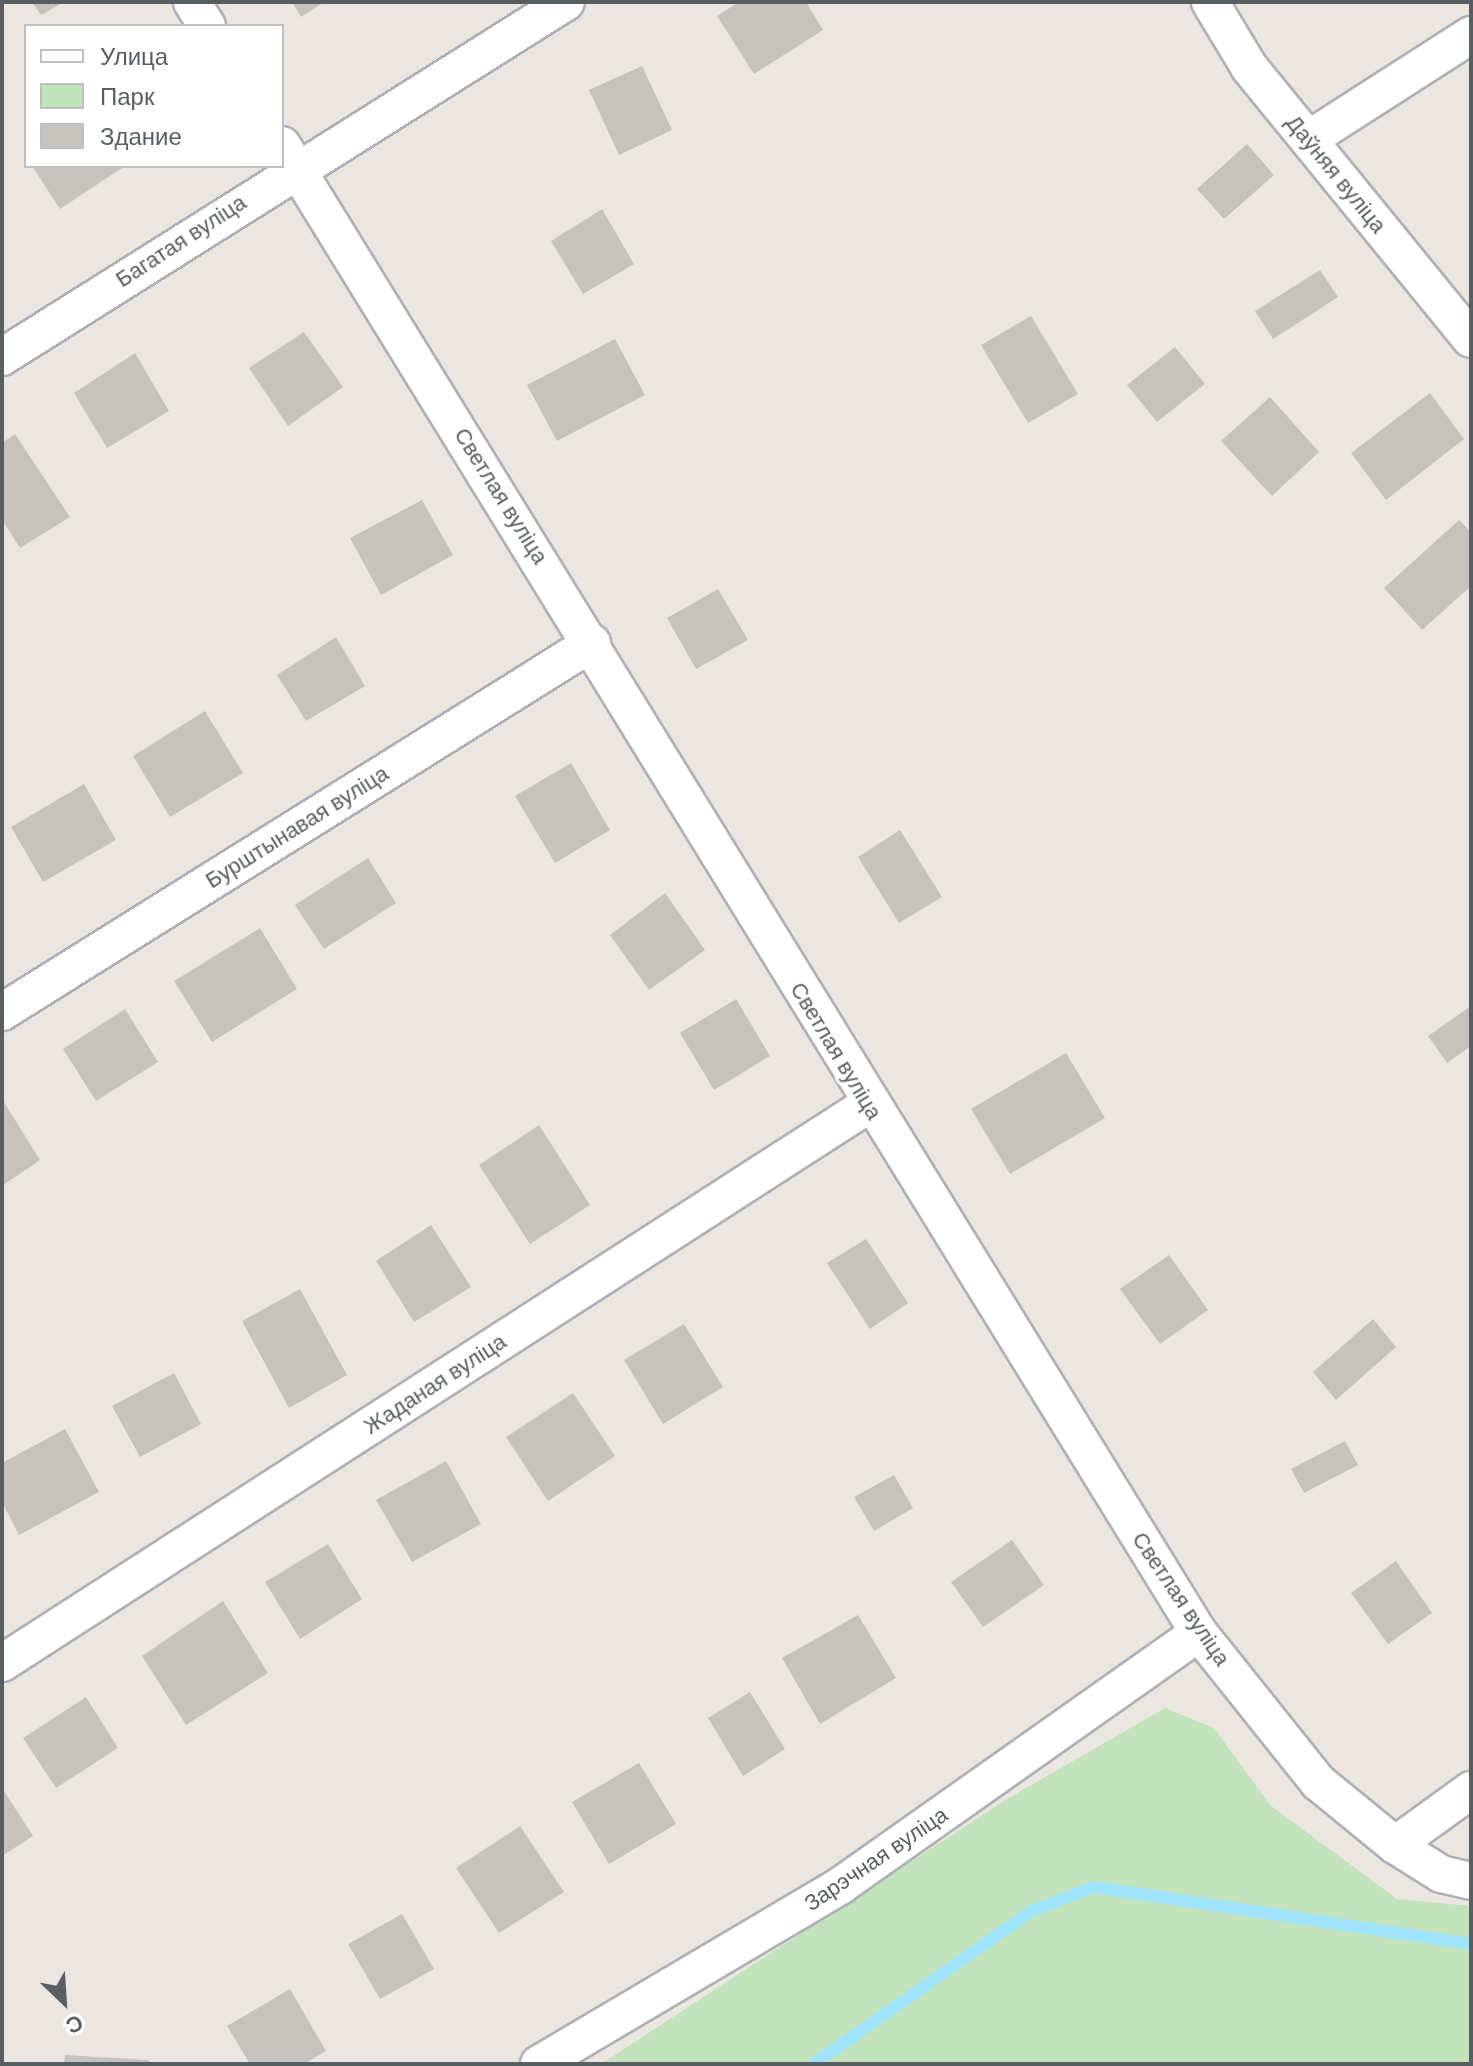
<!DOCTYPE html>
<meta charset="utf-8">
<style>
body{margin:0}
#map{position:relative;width:1473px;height:2066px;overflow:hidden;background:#ebe7e0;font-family:"DM Sans",sans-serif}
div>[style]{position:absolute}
.green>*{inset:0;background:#c3e3bc}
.stream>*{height:12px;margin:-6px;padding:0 6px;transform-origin:6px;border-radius:6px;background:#9fe4fc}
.building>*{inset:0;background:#c6c2bd}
.roads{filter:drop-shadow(2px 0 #aeb2b6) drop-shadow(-2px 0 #aeb2b6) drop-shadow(0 2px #aeb2b6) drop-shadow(0 -2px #aeb2b6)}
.minor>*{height:36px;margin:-18px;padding:0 18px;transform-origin:18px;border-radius:18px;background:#fff}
span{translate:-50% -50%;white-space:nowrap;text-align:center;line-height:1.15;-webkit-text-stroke:6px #fff;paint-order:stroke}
.street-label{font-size:22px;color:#595e61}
.frame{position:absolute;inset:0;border:4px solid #595e61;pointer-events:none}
.legend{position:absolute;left:24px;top:24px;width:260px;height:144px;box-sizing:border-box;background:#fff;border:2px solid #bdbfc0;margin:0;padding:10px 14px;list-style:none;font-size:24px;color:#595e61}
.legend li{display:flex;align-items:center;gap:16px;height:40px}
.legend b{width:40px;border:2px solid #bdbfc0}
.north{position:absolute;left:24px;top:1962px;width:80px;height:80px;-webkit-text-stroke:6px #fff;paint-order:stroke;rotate:155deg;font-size:22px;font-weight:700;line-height:32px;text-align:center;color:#595e61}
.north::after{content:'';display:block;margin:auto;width:28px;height:36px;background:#595e61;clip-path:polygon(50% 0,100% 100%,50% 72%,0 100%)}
</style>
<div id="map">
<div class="green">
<i style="clip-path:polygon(1165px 1708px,1214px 1728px,1270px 1805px,1397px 1899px,1471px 1906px,1471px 2064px,601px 2064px,1007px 1799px)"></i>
</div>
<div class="stream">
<i style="left:814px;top:2064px;width:266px;rotate:-35.1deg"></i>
<i style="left:1032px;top:1911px;width:66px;rotate:-21.2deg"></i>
<i style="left:1094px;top:1887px;width:381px;rotate:8.6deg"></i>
</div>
<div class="building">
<i style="clip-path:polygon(32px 2px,64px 2px,41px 15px)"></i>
<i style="clip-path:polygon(292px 2px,324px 2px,301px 17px)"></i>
<i style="clip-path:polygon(739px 2px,806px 2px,823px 30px,754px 74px,717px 16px)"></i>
<i style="clip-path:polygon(642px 66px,672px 130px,619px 155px,589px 90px)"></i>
<i style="clip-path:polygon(1247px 144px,1274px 175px,1224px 219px,1197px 189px)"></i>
<i style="clip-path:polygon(32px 166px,125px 166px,60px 209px)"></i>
<i style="clip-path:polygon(602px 209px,634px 264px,583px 294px,551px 241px)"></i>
<i style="clip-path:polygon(1320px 270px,1338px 297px,1273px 339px,1255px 311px)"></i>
<i style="clip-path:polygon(1031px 316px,1078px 394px,1028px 423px,981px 345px)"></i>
<i style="clip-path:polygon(304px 332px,343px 387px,288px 426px,249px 368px)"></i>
<i style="clip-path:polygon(615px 339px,645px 395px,557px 441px,527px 385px)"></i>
<i style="clip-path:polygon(1175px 347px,1205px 384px,1157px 422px,1127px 385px)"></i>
<i style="clip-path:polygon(135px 353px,169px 411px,107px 448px,74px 393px)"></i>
<i style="clip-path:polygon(1430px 393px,1464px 439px,1386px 500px,1351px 453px)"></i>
<i style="clip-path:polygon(1270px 397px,1319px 452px,1272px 496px,1221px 441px)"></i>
<i style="clip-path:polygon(15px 434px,70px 517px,20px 548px,2px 520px,2px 443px)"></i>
<i style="clip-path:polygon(422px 500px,453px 555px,381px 595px,350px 538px)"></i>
<i style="clip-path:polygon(1459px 520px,1471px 532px,1471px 586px,1422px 630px,1384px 588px)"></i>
<i style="clip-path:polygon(718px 589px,748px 640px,696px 669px,667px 618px)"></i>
<i style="clip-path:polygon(336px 637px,365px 686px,306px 721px,277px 675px)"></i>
<i style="clip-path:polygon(205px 711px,243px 773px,170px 817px,133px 756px)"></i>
<i style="clip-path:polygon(571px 763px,610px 830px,555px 863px,515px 796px)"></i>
<i style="clip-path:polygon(84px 784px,116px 840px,43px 882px,11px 827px)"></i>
<i style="clip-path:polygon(900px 830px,942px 897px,899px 923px,858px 857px)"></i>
<i style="clip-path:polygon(368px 858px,396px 903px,324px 949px,295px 905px)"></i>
<i style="clip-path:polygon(665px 893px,705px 950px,649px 990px,610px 935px)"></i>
<i style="clip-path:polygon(260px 928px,297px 989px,212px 1042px,174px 981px)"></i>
<i style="clip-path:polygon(736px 999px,770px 1056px,714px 1090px,680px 1033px)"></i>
<i style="clip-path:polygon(1471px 1006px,1471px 1046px,1447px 1063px,1428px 1036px)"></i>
<i style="clip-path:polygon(125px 1009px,158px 1062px,96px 1101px,63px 1049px)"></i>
<i style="clip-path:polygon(1066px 1053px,1105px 1118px,1010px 1174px,971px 1109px)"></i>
<i style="clip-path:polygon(2px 1099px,40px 1160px,2px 1186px)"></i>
<i style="clip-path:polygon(539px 1125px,590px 1205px,530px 1244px,479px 1165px)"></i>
<i style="clip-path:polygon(431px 1225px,471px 1287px,414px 1322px,376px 1261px)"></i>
<i style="clip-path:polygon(866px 1239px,908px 1303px,870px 1329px,827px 1263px)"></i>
<i style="clip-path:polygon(1169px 1255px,1208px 1310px,1160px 1344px,1120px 1289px)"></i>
<i style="clip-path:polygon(300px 1289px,347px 1375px,289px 1408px,242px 1321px)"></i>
<i style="clip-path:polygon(1373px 1319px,1396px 1347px,1336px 1400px,1313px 1372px)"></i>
<i style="clip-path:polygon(684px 1324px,723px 1387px,663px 1424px,624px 1360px)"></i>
<i style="clip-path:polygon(174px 1373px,201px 1424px,140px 1457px,112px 1406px)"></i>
<i style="clip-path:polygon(573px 1393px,615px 1456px,548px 1501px,506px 1437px)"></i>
<i style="clip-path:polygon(65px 1429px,99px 1492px,19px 1535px,2px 1502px,2px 1463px)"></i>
<i style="clip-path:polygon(1345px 1441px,1358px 1465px,1304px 1493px,1291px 1469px)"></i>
<i style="clip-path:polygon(446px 1461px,481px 1524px,412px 1562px,376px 1500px)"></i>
<i style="clip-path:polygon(894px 1475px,913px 1508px,874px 1531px,854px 1497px)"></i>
<i style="clip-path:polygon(1012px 1540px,1044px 1585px,983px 1627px,951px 1582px)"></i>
<i style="clip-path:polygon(328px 1544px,362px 1599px,300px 1639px,265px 1582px)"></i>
<i style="clip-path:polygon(1396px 1561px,1432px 1613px,1388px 1644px,1351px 1593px)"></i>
<i style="clip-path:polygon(223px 1601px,268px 1673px,186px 1725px,142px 1656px)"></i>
<i style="clip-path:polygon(858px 1615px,896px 1678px,820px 1724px,782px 1658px)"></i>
<i style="clip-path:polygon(750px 1692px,785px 1749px,743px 1776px,708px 1718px)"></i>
<i style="clip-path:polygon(86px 1697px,118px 1748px,56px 1788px,23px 1738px)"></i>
<i style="clip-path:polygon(639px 1763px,676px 1824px,609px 1864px,572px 1802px)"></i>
<i style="clip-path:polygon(2px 1788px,33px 1836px,2px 1856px)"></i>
<i style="clip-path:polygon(520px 1826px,564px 1892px,499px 1933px,456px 1868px)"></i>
<i style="clip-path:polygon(402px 1914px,434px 1969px,380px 1999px,348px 1944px)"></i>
<i style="clip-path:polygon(290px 1989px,326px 2051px,304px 2064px,250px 2064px,227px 2026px)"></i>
<i style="clip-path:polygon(65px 2055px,149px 2060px,148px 2064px,64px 2064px)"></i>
</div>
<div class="roads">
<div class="minor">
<i style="left:192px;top:2px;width:28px;rotate:58deg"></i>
<i style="left:1210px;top:2px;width:76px;rotate:59deg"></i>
<i style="left:1249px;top:67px;width:351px;rotate:50.8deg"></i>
<i style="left:1309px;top:139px;width:193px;rotate:-32.7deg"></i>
<i style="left:282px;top:145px;width:1748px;rotate:58.36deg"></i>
<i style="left:1199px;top:1633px;width:191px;rotate:51.4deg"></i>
<i style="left:1318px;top:1782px;width:99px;rotate:39.3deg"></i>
<i style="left:1395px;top:1845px;width:54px;rotate:32.2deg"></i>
<i style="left:1441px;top:1874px;width:31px;rotate:13deg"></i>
<i style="left:2px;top:357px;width:666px;rotate:-32.19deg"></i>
<i style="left:2px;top:1012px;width:696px;rotate:-32.02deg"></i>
<i style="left:2px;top:1663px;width:1030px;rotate:-32.8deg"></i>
<i style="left:1395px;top:1845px;width:94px;rotate:-35.9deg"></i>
<i style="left:539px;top:2064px;width:350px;rotate:-30.6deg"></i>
<i style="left:840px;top:1886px;width:439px;rotate:-35.2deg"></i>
</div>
</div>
<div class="street-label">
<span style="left:1336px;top:174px;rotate:51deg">Даўняя вуліца</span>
<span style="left:181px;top:241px;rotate:-33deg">Багатая вуліца</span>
<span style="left:501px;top:496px;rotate:58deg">Светлая вуліца</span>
<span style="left:297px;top:827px;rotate:-32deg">Бурштынавая вуліца</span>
<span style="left:836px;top:1051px;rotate:59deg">Светлая вуліца</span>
<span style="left:435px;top:1384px;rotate:-33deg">Жаданая вуліца</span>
<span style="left:1181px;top:1599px;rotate:56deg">Светлая вуліца</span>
<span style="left:876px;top:1859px;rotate:-34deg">Зарэчная вуліца</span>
</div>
<div class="frame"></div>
<ul class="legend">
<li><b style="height:10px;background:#fff"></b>Улица</li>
<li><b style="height:22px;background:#c3e3bc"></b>Парк</li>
<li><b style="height:22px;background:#c6c2bd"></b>Здание</li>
</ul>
<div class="north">С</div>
</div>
